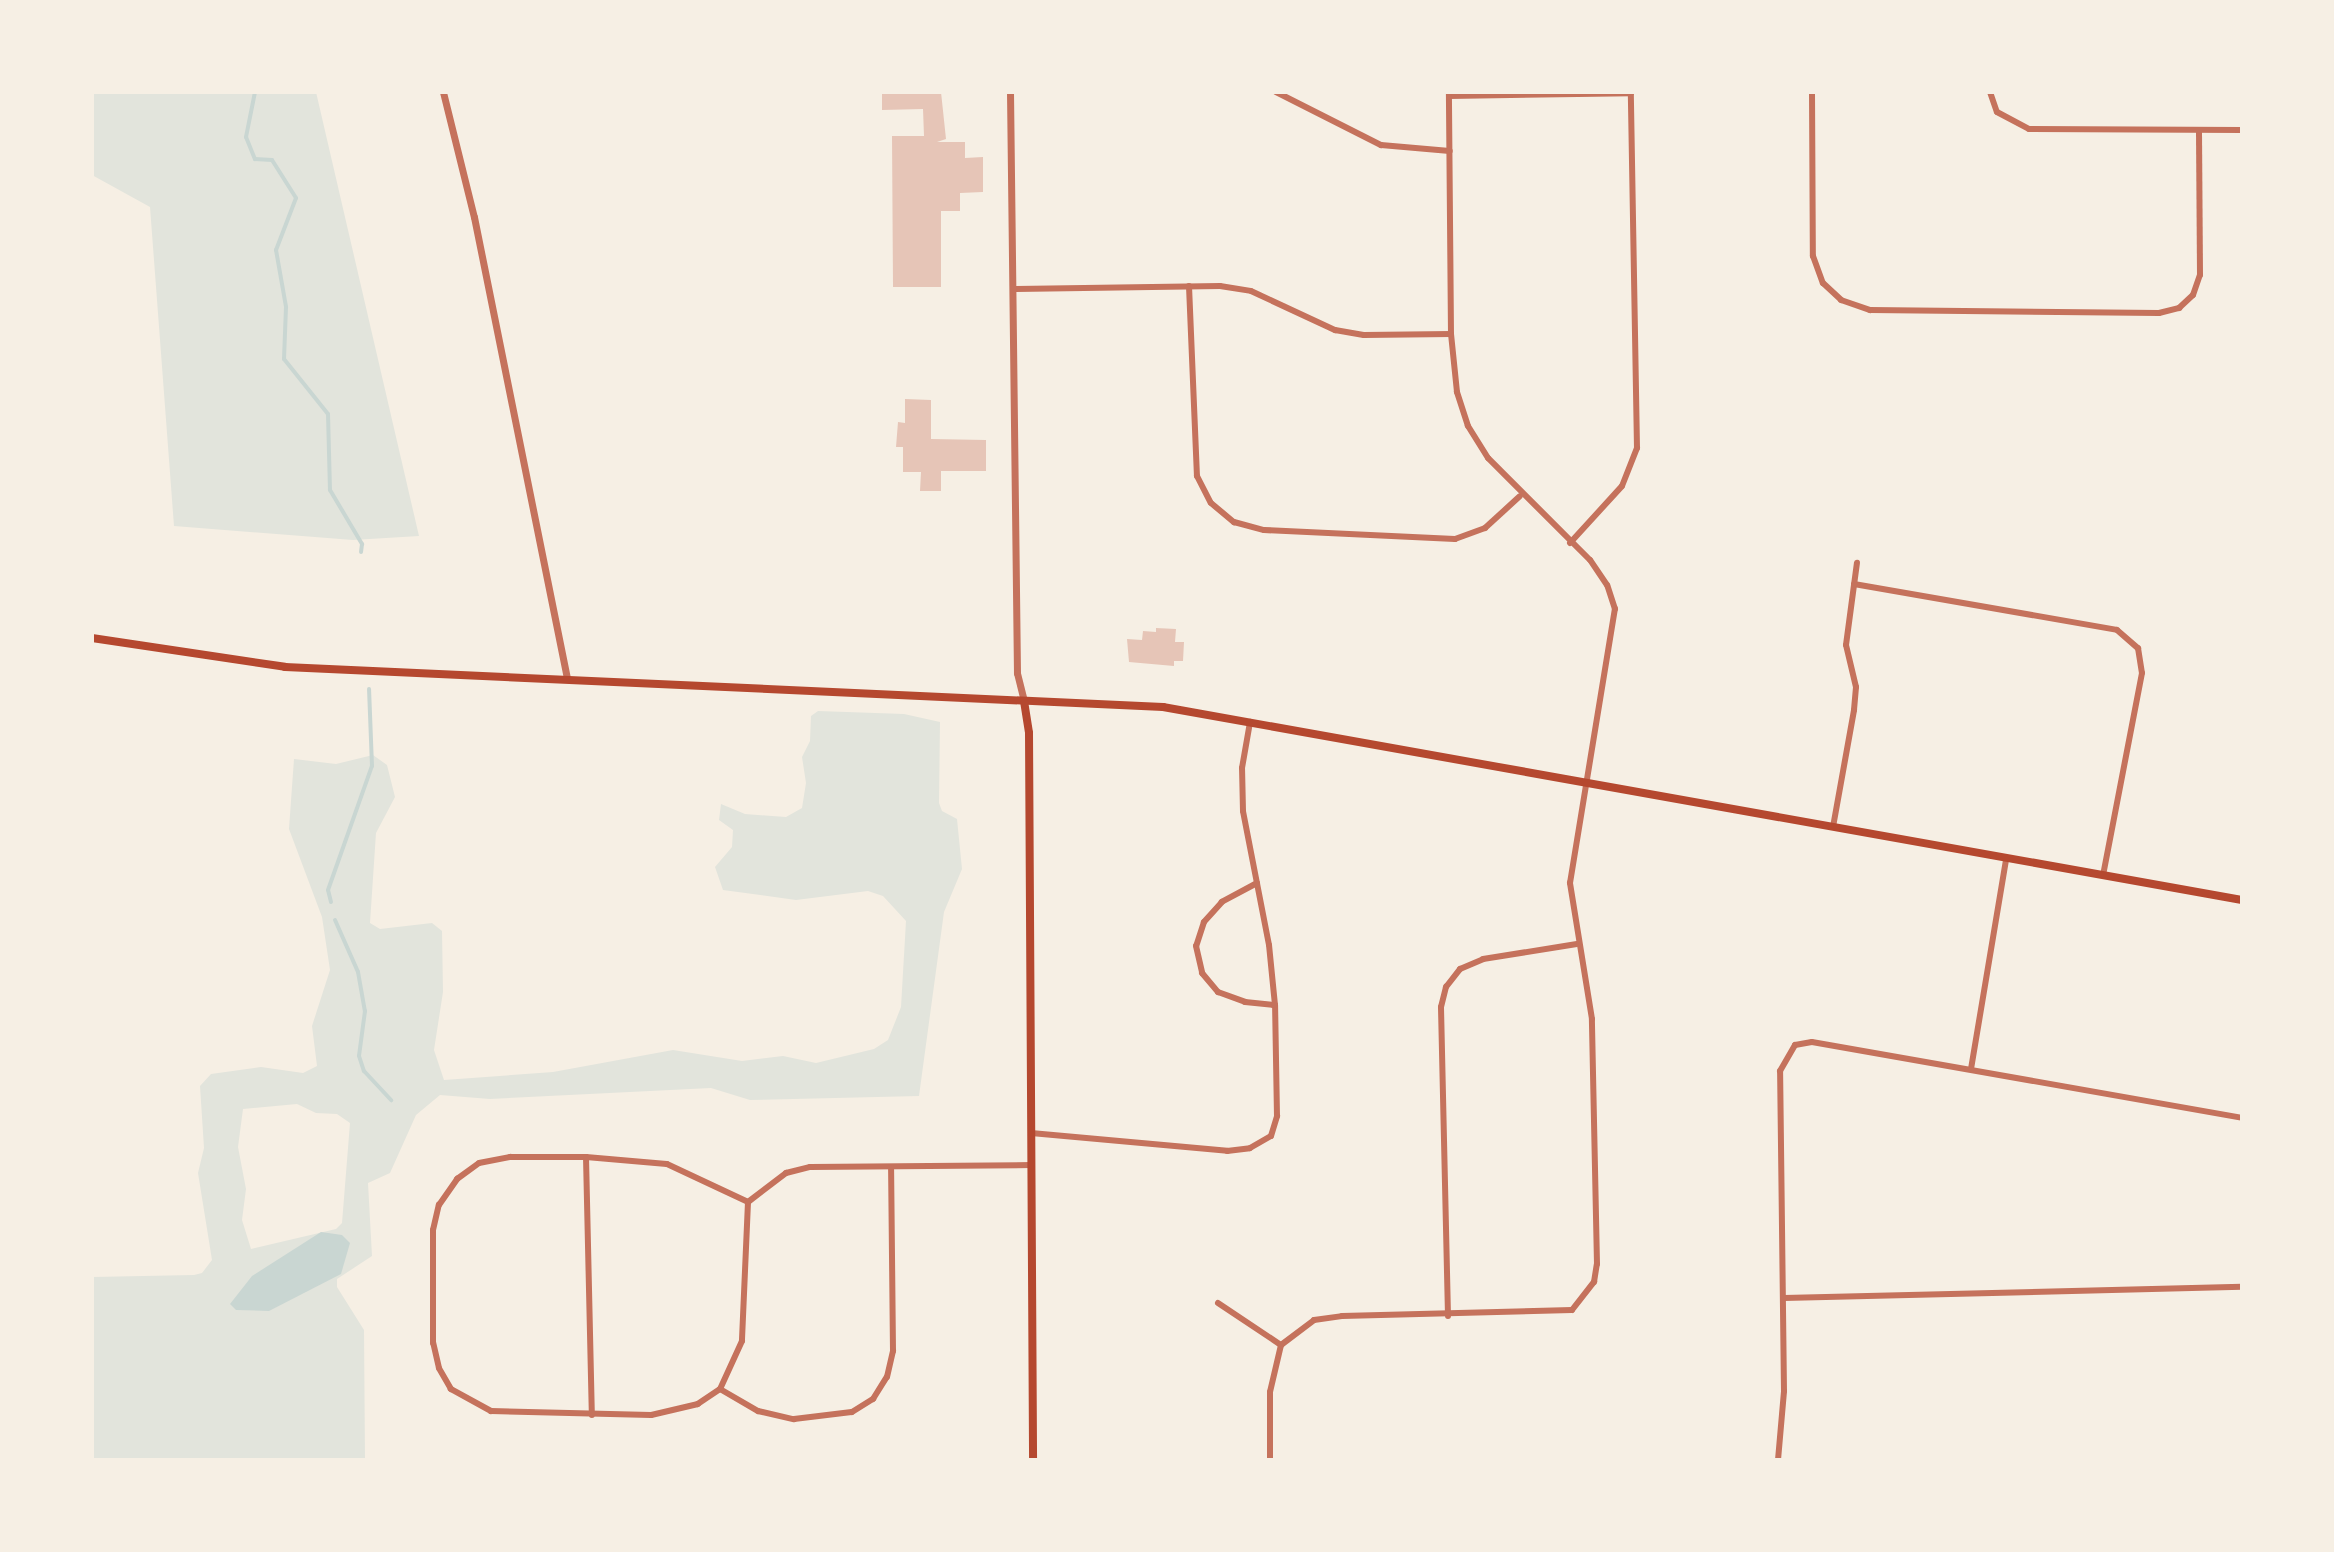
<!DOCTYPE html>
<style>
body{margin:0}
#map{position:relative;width:2334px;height:1552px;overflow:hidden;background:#f6efe4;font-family:Helvetica,sans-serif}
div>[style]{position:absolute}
.green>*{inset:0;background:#e2e4dc}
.water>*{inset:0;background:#c9d6d2}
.stream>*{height:4px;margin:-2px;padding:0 2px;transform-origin:2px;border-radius:2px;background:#c9d6d2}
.building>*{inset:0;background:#e6c5b7}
.minor>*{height:6px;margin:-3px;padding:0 3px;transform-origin:3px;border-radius:3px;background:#c5725c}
.tertiary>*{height:7px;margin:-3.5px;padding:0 3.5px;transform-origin:3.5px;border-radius:3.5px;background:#c5725c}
.secondary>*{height:8px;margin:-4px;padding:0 4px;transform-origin:4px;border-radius:4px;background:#b5482f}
span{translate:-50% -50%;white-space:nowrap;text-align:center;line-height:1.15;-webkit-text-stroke:6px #f6efe4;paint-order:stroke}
.frame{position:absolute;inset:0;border:94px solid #f6efe4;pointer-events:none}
</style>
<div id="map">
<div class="green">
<i style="clip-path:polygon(92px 92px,316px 92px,419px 536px,353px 540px,174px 526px,150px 207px,92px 175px)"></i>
<i style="clip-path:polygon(evenodd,818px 711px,904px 714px,940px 722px,939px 803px,942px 811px,957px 819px,962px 869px,944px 912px,919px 1096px,750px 1100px,711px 1088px,490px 1099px,440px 1095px,416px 1115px,390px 1173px,368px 1183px,372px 1256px,337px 1279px,337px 1287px,364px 1330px,365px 1460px,92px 1460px,92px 1277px,194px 1275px,202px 1273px,212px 1260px,198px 1173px,204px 1148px,200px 1086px,211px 1074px,261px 1067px,303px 1073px,317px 1066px,312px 1026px,330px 970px,322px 917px,289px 829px,294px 759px,336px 764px,373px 755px,387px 765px,395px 797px,376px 833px,370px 923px,380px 929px,432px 923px,442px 931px,443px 992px,434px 1050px,444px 1080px,553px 1072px,673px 1050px,742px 1061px,783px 1056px,816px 1063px,874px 1049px,888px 1040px,901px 1007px,906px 921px,883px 896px,868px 891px,796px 900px,723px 890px,715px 867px,732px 847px,733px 830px,719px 820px,721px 804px,745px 814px,786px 817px,802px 808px,806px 783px,802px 757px,810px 741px,811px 716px,818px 711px,297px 1104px,316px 1113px,337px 1114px,350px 1123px,342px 1223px,336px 1229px,251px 1249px,242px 1220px,246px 1189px,238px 1147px,243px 1109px,297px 1104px)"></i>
</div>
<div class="water">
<i style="clip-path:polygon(321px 1232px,342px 1235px,350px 1243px,341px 1274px,269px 1311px,236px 1310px,230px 1304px,252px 1276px)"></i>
</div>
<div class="stream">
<i style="left:255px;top:92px;width:46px;rotate:101.3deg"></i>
<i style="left:246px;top:137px;width:24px;rotate:68deg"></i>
<i style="left:255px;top:159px;width:17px;rotate:3deg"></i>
<i style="left:272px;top:160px;width:45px;rotate:57.7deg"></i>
<i style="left:296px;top:198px;width:56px;rotate:111deg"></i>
<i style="left:276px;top:250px;width:58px;rotate:80deg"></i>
<i style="left:286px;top:307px;width:52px;rotate:92.2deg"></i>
<i style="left:284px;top:359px;width:70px;rotate:51.3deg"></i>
<i style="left:328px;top:414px;width:76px;rotate:88.5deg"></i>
<i style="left:330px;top:490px;width:63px;rotate:59.3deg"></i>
<i style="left:362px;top:544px;width:8px;rotate:97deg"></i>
<i style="left:331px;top:902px;width:12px;rotate:-104deg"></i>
<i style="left:328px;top:890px;width:132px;rotate:-70.5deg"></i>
<i style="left:372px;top:766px;width:77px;rotate:-92.2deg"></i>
<i style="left:335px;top:920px;width:57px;rotate:66.1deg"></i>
<i style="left:358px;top:972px;width:40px;rotate:80deg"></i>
<i style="left:365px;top:1011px;width:45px;rotate:97.6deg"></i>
<i style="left:359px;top:1056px;width:16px;rotate:72deg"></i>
<i style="left:364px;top:1071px;width:40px;rotate:47deg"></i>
</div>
<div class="building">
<i style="clip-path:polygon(882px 92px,941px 92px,946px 139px,937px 142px,965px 142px,965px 158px,983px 157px,983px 192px,960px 193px,960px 211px,941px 211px,941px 287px,893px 287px,892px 136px,924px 136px,923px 109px,882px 110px)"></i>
<i style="clip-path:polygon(905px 399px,931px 400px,931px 439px,986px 440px,986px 471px,941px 471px,941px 491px,920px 491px,921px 472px,903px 472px,903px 447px,896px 447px,898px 422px,905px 423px)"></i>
<i style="clip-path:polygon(1156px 628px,1176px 629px,1175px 642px,1184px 642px,1183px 661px,1174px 661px,1174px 666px,1129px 662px,1127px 639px,1142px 640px,1143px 631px,1156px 632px)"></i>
</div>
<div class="minor">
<i style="left:1276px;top:92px;width:118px;rotate:26.8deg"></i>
<i style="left:1381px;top:145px;width:69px;rotate:5deg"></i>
<i style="left:1812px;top:92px;width:164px;rotate:89.7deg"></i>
<i style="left:1813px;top:256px;width:29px;rotate:70deg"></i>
<i style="left:1823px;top:283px;width:25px;rotate:43deg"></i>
<i style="left:1841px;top:300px;width:31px;rotate:19deg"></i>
<i style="left:1870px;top:310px;width:289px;rotate:0.6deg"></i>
<i style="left:2159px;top:313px;width:21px;rotate:-14deg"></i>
<i style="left:2179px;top:308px;width:19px;rotate:-43deg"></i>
<i style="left:2193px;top:295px;width:21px;rotate:-71deg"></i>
<i style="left:2200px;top:275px;width:145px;rotate:-90.4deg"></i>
<i style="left:1990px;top:92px;width:21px;rotate:71deg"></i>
<i style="left:1997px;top:112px;width:36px;rotate:28deg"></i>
<i style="left:2029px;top:129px;width:213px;rotate:0.3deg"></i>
<i style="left:1449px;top:96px;width:182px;rotate:-0.9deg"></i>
<i style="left:1189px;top:286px;width:190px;rotate:87.6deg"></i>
<i style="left:1197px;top:476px;width:30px;rotate:63deg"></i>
<i style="left:1211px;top:503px;width:30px;rotate:40deg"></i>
<i style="left:1234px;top:522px;width:31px;rotate:15deg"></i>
<i style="left:1264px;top:530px;width:191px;rotate:2.7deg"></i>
<i style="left:1455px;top:539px;width:32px;rotate:-20deg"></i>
<i style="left:1485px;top:528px;width:47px;rotate:-42.4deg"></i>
<i style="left:1013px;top:289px;width:207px;rotate:-0.8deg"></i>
<i style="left:1220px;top:286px;width:31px;rotate:9deg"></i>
<i style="left:1251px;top:291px;width:93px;rotate:24.9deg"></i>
<i style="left:1335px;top:330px;width:29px;rotate:10deg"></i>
<i style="left:1364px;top:335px;width:87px;rotate:-0.7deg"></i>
<i style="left:1570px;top:543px;width:77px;rotate:-47.6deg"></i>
<i style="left:1622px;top:486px;width:41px;rotate:-68.5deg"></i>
<i style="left:1637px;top:448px;width:356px;rotate:-91deg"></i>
<i style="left:1854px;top:584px;width:267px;rotate:9.9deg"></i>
<i style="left:2117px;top:630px;width:28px;rotate:41deg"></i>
<i style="left:2138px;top:648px;width:25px;rotate:81deg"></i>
<i style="left:2142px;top:673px;width:206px;rotate:100.9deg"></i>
<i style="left:1833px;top:827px;width:119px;rotate:-79.8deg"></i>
<i style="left:1854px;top:710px;width:23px;rotate:-85deg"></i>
<i style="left:1856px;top:687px;width:43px;rotate:-103.4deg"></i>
<i style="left:1846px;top:645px;width:83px;rotate:-82.4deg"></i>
<i style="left:1257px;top:883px;width:40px;rotate:152deg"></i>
<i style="left:1222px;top:902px;width:27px;rotate:132deg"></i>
<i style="left:1204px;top:922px;width:25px;rotate:108deg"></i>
<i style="left:1196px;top:946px;width:28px;rotate:77deg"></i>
<i style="left:1202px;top:973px;width:25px;rotate:50deg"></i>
<i style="left:1218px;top:992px;width:29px;rotate:20deg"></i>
<i style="left:1245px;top:1002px;width:30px;rotate:6deg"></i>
<i style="left:1971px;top:1069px;width:213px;rotate:-80.5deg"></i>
<i style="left:1031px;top:1133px;width:197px;rotate:5.2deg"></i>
<i style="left:1227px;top:1151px;width:23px;rotate:-7deg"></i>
<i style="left:1250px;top:1148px;width:24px;rotate:-30deg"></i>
<i style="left:1271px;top:1136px;width:21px;rotate:-73deg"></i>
<i style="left:1277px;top:1116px;width:111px;rotate:-91deg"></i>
<i style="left:1275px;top:1005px;width:60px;rotate:-95.7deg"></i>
<i style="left:1269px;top:945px;width:136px;rotate:-101deg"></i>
<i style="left:1243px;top:811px;width:43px;rotate:-91.3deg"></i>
<i style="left:1242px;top:768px;width:47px;rotate:-80.1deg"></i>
<i style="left:586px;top:1157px;width:258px;rotate:88.7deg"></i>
<i style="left:748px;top:1202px;width:139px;rotate:92.5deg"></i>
<i style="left:742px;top:1341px;width:53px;rotate:114.6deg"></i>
<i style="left:720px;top:1389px;width:27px;rotate:146deg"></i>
<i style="left:698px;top:1404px;width:48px;rotate:166.8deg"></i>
<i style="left:651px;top:1415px;width:160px;rotate:-178.6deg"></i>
<i style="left:491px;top:1411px;width:46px;rotate:-151.2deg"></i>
<i style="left:451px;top:1389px;width:24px;rotate:-120deg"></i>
<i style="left:439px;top:1368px;width:26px;rotate:-103deg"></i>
<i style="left:433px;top:1343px;width:113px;rotate:-90deg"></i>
<i style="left:433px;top:1230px;width:26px;rotate:-77deg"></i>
<i style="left:439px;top:1205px;width:32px;rotate:-55deg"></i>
<i style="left:457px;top:1179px;width:27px;rotate:-36deg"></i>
<i style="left:479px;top:1163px;width:32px;rotate:-11deg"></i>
<i style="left:510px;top:1157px;width:76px"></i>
<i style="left:586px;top:1157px;width:81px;rotate:4.9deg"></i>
<i style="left:667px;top:1164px;width:89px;rotate:25.1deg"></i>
<i style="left:748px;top:1202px;width:48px;rotate:-37.3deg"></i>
<i style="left:786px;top:1173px;width:25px;rotate:-14deg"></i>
<i style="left:810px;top:1167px;width:222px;rotate:-0.5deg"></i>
<i style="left:1784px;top:1298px;width:458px;rotate:-1.4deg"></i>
<i style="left:1218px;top:1303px;width:76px;rotate:33.7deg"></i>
<i style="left:1281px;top:1345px;width:48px;rotate:103.2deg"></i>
<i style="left:1270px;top:1392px;width:68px;rotate:90deg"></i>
<i style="left:1448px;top:1316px;width:309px;rotate:-91.3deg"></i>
<i style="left:1441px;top:1007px;width:21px;rotate:-76deg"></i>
<i style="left:1446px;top:987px;width:23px;rotate:-52deg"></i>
<i style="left:1460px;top:969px;width:25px;rotate:-23deg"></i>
<i style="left:1483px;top:959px;width:95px;rotate:-9.1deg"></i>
<i style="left:1281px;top:1345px;width:41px;rotate:-37.1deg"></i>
<i style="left:1314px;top:1320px;width:28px;rotate:-8deg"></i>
<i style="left:1342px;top:1316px;width:230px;rotate:-1.5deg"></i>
<i style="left:1572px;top:1310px;width:36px;rotate:-52deg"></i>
<i style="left:1594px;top:1282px;width:18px;rotate:-81deg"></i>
<i style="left:1597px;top:1264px;width:245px;rotate:-91.2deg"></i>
<i style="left:1592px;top:1019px;width:138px;rotate:-99.2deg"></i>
<i style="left:1570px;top:883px;width:278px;rotate:-80.7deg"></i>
<i style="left:1615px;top:609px;width:25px;rotate:-108deg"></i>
<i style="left:1607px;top:585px;width:30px;rotate:-124deg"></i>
<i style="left:1590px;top:560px;width:144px;rotate:-135deg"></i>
<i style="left:1488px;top:458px;width:38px;rotate:-122deg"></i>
<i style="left:1468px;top:426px;width:36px;rotate:-108deg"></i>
<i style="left:1457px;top:392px;width:58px;rotate:-95.9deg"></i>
<i style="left:1451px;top:334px;width:242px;rotate:-90.5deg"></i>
<i style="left:720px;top:1389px;width:44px;rotate:30.1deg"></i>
<i style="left:758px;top:1411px;width:37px;rotate:13deg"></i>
<i style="left:794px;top:1419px;width:58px;rotate:-6.9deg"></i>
<i style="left:852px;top:1412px;width:25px;rotate:-32deg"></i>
<i style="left:873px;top:1399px;width:26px;rotate:-58deg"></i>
<i style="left:887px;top:1377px;width:27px;rotate:-77deg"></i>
<i style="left:893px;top:1351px;width:183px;rotate:-90.6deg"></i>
<i style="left:1778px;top:1460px;width:69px;rotate:-85deg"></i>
<i style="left:1784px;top:1391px;width:320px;rotate:-90.7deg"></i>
<i style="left:1780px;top:1071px;width:30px;rotate:-60deg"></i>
<i style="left:1795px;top:1045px;width:17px;rotate:-10deg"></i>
<i style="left:1812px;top:1042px;width:437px;rotate:10deg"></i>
</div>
<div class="tertiary">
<i style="left:443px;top:92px;width:129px;rotate:76.1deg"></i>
<i style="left:474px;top:217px;width:471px;rotate:78.6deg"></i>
<i style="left:1010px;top:92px;width:581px;rotate:89.31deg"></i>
<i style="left:1017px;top:673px;width:29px;rotate:76deg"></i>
</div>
<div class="secondary">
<i style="left:92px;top:638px;width:195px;rotate:8.5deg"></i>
<i style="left:285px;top:667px;width:879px;rotate:2.61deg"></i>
<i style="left:1163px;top:707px;width:1096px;rotate:10.14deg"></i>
<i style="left:1024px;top:701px;width:32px;rotate:81deg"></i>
<i style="left:1029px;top:733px;width:727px;rotate:89.68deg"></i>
</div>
<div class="frame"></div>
</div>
